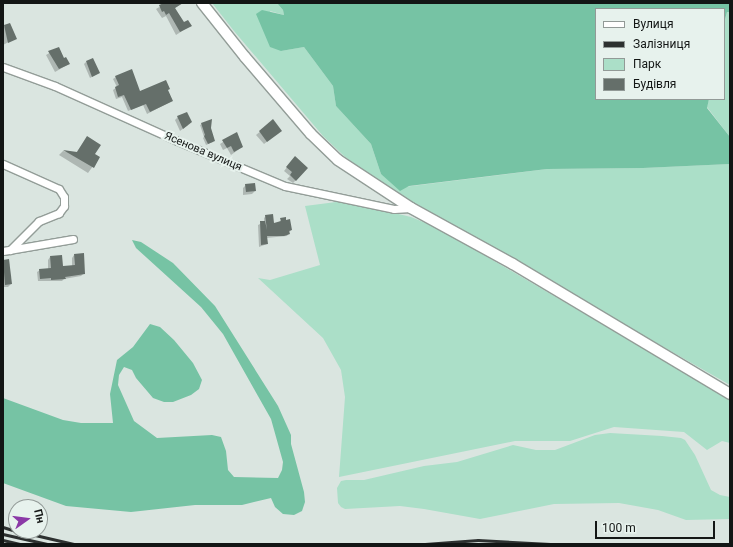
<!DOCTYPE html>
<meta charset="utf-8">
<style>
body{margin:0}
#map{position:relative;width:733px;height:547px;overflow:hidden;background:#dae5e0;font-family:Roboto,sans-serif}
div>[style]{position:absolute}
.green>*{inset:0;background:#abdfc8}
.forest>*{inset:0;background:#76c3a4}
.shadow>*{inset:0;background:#0003}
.building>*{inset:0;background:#656f6a}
.roads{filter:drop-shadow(1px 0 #939d98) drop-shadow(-1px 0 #939d98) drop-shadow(0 1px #939d98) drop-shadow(0 -1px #939d98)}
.street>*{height:7px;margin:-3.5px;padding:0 3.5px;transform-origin:3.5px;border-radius:3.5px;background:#fff}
.secondary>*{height:10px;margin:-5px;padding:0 5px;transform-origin:5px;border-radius:5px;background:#fff}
.rail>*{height:2.5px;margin:-1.25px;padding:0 1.25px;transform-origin:1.25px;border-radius:1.25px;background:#2d3130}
span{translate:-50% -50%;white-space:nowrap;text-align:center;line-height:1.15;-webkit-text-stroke:4px #e7f2ed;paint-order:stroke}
.street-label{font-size:11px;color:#131615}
.frame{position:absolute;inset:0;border:4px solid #131615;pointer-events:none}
.legend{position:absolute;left:595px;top:8px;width:130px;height:92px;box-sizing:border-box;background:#e7f2ed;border:1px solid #929a97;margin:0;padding:5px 7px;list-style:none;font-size:12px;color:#131615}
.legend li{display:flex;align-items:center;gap:8px;height:20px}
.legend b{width:20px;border:1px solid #929a97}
.north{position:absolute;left:8px;top:499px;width:40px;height:40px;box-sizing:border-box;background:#e7f2ed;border:1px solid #929a97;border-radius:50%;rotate:76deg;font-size:11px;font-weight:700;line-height:16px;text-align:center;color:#131615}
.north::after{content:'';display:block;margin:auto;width:14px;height:18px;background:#8b39a7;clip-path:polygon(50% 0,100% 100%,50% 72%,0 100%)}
.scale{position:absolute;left:595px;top:521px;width:120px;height:18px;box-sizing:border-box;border:2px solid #131615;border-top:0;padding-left:5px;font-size:12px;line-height:14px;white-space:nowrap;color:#131615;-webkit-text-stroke:3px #e7f2ed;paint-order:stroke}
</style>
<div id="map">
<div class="green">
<i style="clip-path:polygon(212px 3px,277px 3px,283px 10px,284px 15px,270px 11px,281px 51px,304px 47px,333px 86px,336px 106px,371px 144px,381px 174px,404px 187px,547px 169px,643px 168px,730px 164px,730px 385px,583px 301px,521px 262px,396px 195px,344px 156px,323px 136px,234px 31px)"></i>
<i style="clip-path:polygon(727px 12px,730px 12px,730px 137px,707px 107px,709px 99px,724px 99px,724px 23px)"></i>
<i style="clip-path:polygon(344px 201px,411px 217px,438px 228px,730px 399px,730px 443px,722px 441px,707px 450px,684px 432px,614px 427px,570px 441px,515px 441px,339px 477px,345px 397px,341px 370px,323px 338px,258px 278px,270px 280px,320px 265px,305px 206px)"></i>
<i style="clip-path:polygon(610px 433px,662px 436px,681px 438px,685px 440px,695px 455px,711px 490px,720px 495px,730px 497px,730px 519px,686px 520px,658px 510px,619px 503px,554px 504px,480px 519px,424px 509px,400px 506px,345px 509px,341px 507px,338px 503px,337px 488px,341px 481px,346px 480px,364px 480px,424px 466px,457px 462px,513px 445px,536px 450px,555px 450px,595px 435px)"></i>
</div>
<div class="forest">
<i style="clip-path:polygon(277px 3px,730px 3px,730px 12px,727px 12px,724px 23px,724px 9px,596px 9px,596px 99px,709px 99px,707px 108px,730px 137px,730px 164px,643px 168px,547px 169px,409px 186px,400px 191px,381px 174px,371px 144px,336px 106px,333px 86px,304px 47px,281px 51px,270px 47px,256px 14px,262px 10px,284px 15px,283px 10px)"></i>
<i style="clip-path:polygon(132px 240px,141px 242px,173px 263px,215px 306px,278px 406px,291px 435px,291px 444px,304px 492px,305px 502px,302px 511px,294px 515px,283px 514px,275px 507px,271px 498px,242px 505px,195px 505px,131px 512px,66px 506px,3px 483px,3px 398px,63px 420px,81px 423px,113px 423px,110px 394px,117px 360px,133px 347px,150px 324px,160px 327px,174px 340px,193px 363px,202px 380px,199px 389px,191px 395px,173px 402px,164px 402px,153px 398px,136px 378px,132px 370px,124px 367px,119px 375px,118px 385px,134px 421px,157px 438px,212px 435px,221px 437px,226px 451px,228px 470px,234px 477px,278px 478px,282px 470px,283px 462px,271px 419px,223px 334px,201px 307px,136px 248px)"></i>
</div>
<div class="shadow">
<i style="clip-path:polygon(166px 3px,183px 3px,175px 8px,183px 24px,190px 26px,176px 35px,166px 16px,162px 18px,156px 9px)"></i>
<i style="clip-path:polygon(10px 24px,16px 38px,3px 45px,3px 27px)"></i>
<i style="clip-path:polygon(58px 48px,63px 59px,69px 64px,55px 72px,46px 55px)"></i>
<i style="clip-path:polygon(86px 62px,99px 73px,90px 78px,84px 64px)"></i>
<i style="clip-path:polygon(116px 77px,139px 92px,167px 91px,172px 101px,147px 114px,143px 105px,128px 111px,122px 97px,116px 99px,113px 90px,117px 87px,113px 79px)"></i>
<i style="clip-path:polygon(178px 117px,188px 125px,180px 131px,175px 120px)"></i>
<i style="clip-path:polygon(273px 121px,277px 134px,264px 144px,256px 135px)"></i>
<i style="clip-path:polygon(202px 124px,210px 129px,213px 142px,206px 145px,203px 138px,204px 137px,200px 125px)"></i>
<i style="clip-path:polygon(237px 133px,242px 147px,231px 155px,227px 148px,223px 150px,220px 144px)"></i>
<i style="clip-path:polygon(87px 137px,94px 155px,99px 158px,88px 173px,59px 155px,63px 151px,76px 153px)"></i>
<i style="clip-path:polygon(292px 161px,296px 180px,293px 183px,287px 179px,290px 176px,284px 171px)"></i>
<i style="clip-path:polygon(246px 185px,255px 191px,252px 194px,243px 195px,243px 188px)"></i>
<i style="clip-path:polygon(266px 216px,273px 224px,279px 223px,281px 219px,291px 230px,287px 236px,266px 238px,267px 244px,259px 247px,258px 225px,264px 222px,264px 218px)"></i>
<i style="clip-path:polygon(74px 255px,84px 273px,81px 276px,64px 279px,62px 281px,38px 281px,37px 272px,40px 270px,48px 269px,48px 260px,50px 257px,62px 268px,72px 267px,72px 258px)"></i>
<i style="clip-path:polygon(8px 260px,11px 284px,8px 287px,3px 287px,3px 261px)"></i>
</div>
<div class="building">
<i style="clip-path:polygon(164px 3px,183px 3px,175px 8px,184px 22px,188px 20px,192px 26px,180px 32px,169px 13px,166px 15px,164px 11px,162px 12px,159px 5px)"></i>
<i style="clip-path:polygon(10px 23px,17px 39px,8px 43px,4px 25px)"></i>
<i style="clip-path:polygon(59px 47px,64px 58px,66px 57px,70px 64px,59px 69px,48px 51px)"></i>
<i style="clip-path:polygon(93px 58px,100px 73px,92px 77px,86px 61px)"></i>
<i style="clip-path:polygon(132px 69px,140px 91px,166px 80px,170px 89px,168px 90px,173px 101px,150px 112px,146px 104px,131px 110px,124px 95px,118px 97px,115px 87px,119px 85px,115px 76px)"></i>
<i style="clip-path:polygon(187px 112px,192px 122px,183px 129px,177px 116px)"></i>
<i style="clip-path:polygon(212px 119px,211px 128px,215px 141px,208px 144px,204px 136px,205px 135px,201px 123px)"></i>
<i style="clip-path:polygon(273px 119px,282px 131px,267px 142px,259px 131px)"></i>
<i style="clip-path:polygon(237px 132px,243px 147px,234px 152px,231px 146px,227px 148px,222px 140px)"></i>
<i style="clip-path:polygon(87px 136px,101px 145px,95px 154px,100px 157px,94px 168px,63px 150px,77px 152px)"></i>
<i style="clip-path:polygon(295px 156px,308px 168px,296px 181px,290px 175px,292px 172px,286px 167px)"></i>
<i style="clip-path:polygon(255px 183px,256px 191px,246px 192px,245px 184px)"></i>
<i style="clip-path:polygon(273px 214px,274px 223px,281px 221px,280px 218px,286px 217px,286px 220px,290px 219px,292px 230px,289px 231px,290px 234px,284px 236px,267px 236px,268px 244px,261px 245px,260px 221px,265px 221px,267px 230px,265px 215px)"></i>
<i style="clip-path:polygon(84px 253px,85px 274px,65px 277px,66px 279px,51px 280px,51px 278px,40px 279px,39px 269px,51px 268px,50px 256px,62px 255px,63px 266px,75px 265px,74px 254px)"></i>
<i style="clip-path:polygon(9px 259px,12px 284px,5px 285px,3px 260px)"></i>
</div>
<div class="roads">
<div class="street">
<i style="left:3px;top:67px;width:55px;rotate:20.1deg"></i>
<i style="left:55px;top:86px;width:132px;rotate:24.2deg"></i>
<i style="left:175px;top:140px;width:119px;rotate:22.7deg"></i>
<i style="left:285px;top:186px;width:111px;rotate:11.9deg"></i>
<i style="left:394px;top:209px;width:17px;rotate:-3deg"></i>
<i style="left:3px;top:164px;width:61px;rotate:24.1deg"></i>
<i style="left:59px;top:189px;width:9px;rotate:58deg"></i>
<i style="left:64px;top:197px;width:9px;rotate:90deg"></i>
<i style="left:64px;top:206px;width:9px;rotate:126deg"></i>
<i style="left:59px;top:213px;width:22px;rotate:158deg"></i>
<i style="left:39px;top:221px;width:41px;rotate:135deg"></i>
<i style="left:3px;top:251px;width:71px;rotate:-9.7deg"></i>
</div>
<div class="secondary">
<i style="left:202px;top:3px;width:69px;rotate:51.5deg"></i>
<i style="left:245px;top:57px;width:101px;rotate:49.4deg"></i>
<i style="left:311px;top:134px;width:37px;rotate:44deg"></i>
<i style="left:338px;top:160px;width:87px;rotate:33.3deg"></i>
<i style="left:411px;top:208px;width:116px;rotate:28.8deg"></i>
<i style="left:513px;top:264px;width:253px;rotate:30.9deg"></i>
</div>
</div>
<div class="rail">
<i style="left:3px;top:527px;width:14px;rotate:17deg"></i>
<i style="left:18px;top:531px;width:57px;rotate:13.1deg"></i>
<i style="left:3px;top:534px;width:45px;rotate:12.8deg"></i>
<i style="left:3px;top:540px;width:17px;rotate:13deg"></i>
<i style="left:425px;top:544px;width:53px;rotate:-4.3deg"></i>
<i style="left:478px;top:540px;width:72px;rotate:3.2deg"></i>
</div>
<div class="street-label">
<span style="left:203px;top:152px;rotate:23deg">Ясенова вулиця</span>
</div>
<div class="frame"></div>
<ul class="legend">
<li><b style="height:5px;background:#fff"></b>Вулиця</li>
<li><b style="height:5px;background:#2d3130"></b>Залізниця</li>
<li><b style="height:11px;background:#abdfc8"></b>Парк</li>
<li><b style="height:11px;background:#656f6a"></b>Будівля</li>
</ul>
<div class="north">Пн</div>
<div class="scale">100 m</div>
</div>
